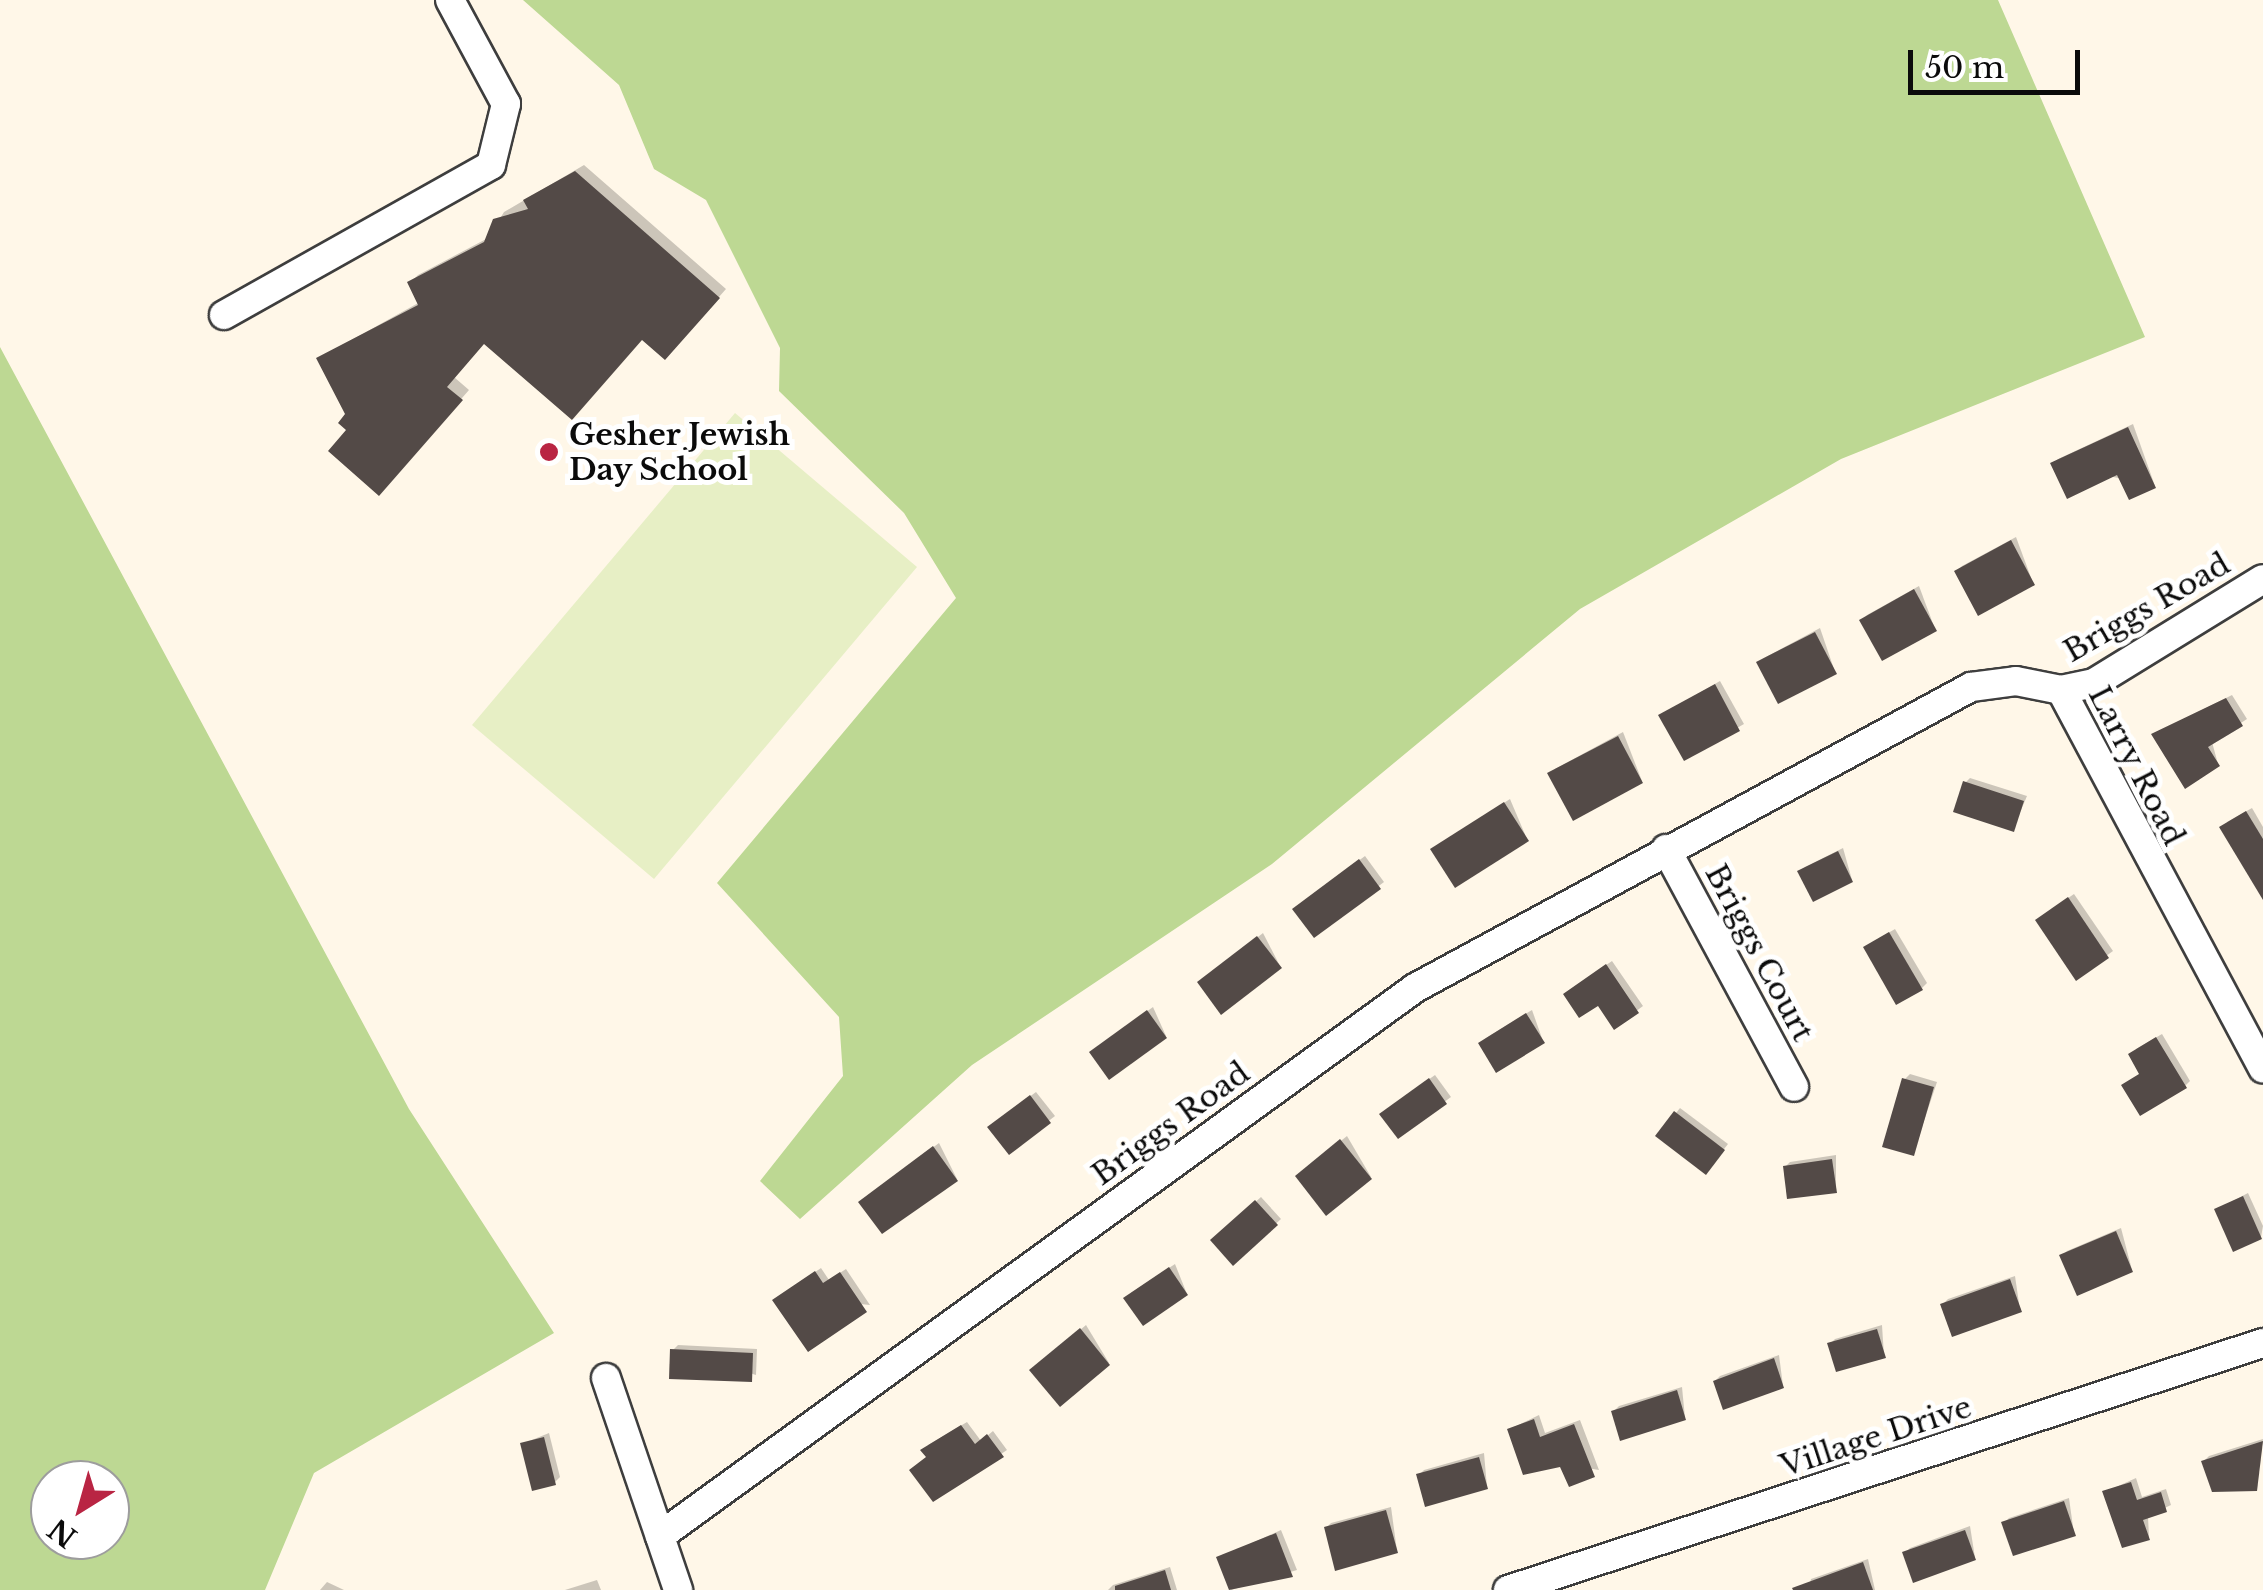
<!DOCTYPE html>
<style>
body{margin:0}
#map{position:relative;width:2263px;height:1590px;overflow:hidden;background:#fff7e8;font-family:"Libre Baskerville",serif}
div>[style]{position:absolute}
.forest>*{inset:0;background:#bdd893}
.pitch>*{inset:0;background:#e7efc5}
.shadow>*{inset:0;background:#0003}
.building>*{inset:0;background:#534a47}
.roads{filter:drop-shadow(2px 0 #3e3e3e) drop-shadow(-2px 0 #3e3e3e) drop-shadow(0 2px #3e3e3e) drop-shadow(0 -2px #3e3e3e)}
.minor>*{height:28px;margin:-14px;padding:0 14px;transform-origin:14px;border-radius:14px;background:#fff}
.dots>*{width:28px;height:28px;translate:-50% -50%;box-sizing:border-box;border:5px solid #fff;border-radius:50%}
span{translate:-50% -50%;white-space:nowrap;text-align:center;line-height:1.15;-webkit-text-stroke:10px #fff;paint-order:stroke}
.poi-label{font-size:30px;color:#0b0b0b;font-weight:700}
.left{translate:0 -50%;text-align:left}
.street-label{font-size:30px;color:#0b0b0b}
.north{position:absolute;left:30px;top:1460px;width:100px;height:100px;box-sizing:border-box;background:#fff;border:2px solid #9d9d9d;border-radius:50%;rotate:217deg;font-size:28px;font-weight:700;line-height:40px;text-align:center;color:#0b0b0b}
.north::after{content:'';display:block;margin:auto;width:35px;height:45px;background:#b92543;clip-path:polygon(50% 0,100% 100%,50% 72%,0 100%)}
.scale{position:absolute;left:1908px;top:50px;width:172px;height:45px;box-sizing:border-box;border:5px solid #0b0b0b;border-top:0;padding-left:12px;font-size:30px;line-height:35px;white-space:nowrap;color:#0b0b0b;-webkit-text-stroke:8px #fff;paint-order:stroke}
</style>
<div id="map">
<div class="forest">
<i style="clip-path:polygon(523px 0,1998px 0,2145px 337px,1841px 459px,1580px 609px,1272px 864px,972px 1065px,800px 1219px,760px 1181px,843px 1076px,839px 1017px,717px 883px,956px 598px,904px 513px,779px 391px,780px 348px,706px 200px,654px 169px,619px 85px)"></i>
<i style="clip-path:polygon(evenodd,0 347px,409px 1109px,554px 1333px,314px 1473px,265px 1590px,0 1590px,0 347px,110px 1480px,110px 1540px,50px 1540px,50px 1480px,110px 1480px)"></i>
</div>
<div class="pitch">
<i style="clip-path:polygon(735px 413px,917px 567px,654px 879px,472px 725px)"></i>
</div>
<div class="shadow">
<i style="clip-path:polygon(584px 165px,726px 289px,673px 349px,642px 337px,485px 341px,454px 377px,469px 390px,387px 484px,319px 358px,420px 302px,410px 283px,418px 275px,488px 238px,504px 212px)"></i>
<i style="clip-path:polygon(2133px 424px,2155px 486px,2053px 464px,2058px 459px)"></i>
<i style="clip-path:polygon(2016px 537px,2033px 583px,1957px 571px,1962px 566px)"></i>
<i style="clip-path:polygon(1919px 586px,1935px 629px,1862px 620px,1867px 615px)"></i>
<i style="clip-path:polygon(1820px 628px,1835px 672px,1759px 663px,1764px 658px)"></i>
<i style="clip-path:polygon(1720px 681px,1744px 724px,1685px 758px,1661px 715px)"></i>
<i style="clip-path:polygon(2232px 695px,2247px 719px,2212px 742px,2218px 764px,2154px 734px)"></i>
<i style="clip-path:polygon(1623px 732px,1642px 781px,1555px 769px)"></i>
<i style="clip-path:polygon(1970px 778px,2027px 796px,2013px 829px,1965px 783px)"></i>
<i style="clip-path:polygon(1510px 799px,1527px 839px,1438px 845px)"></i>
<i style="clip-path:polygon(2252px 808px,2263px 827px,2263px 881px,2227px 822px)"></i>
<i style="clip-path:polygon(1843px 848px,1852px 880px,1800px 872px,1805px 867px)"></i>
<i style="clip-path:polygon(1365px 856px,1384px 882px,1314px 935px,1300px 904px)"></i>
<i style="clip-path:polygon(2074px 894px,2113px 951px,2077px 977px,2043px 915px)"></i>
<i style="clip-path:polygon(1895px 929px,1927px 983px,1922px 988px,1871px 943px)"></i>
<i style="clip-path:polygon(1263px 933px,1280px 966px,1206px 978px)"></i>
<i style="clip-path:polygon(1612px 961px,1643px 1006px,1615px 1027px,1598px 1002px,1571px 989px)"></i>
<i style="clip-path:polygon(1153px 1007px,1166px 1036px,1097px 1048px)"></i>
<i style="clip-path:polygon(1532px 1010px,1543px 1041px,1481px 1043px,1486px 1038px)"></i>
<i style="clip-path:polygon(2162px 1034px,2190px 1081px,2185px 1086px,2142px 1073px,2136px 1049px)"></i>
<i style="clip-path:polygon(1910px 1074px,1937px 1082px,1913px 1154px,1905px 1079px)"></i>
<i style="clip-path:polygon(1435px 1075px,1451px 1097px,1398px 1136px,1387px 1109px)"></i>
<i style="clip-path:polygon(1036px 1092px,1055px 1116px,1009px 1152px,995px 1122px)"></i>
<i style="clip-path:polygon(1680px 1108px,1728px 1144px,1710px 1167px,1676px 1113px)"></i>
<i style="clip-path:polygon(1347px 1136px,1371px 1177px,1303px 1171px)"></i>
<i style="clip-path:polygon(939px 1143px,957px 1179px,866px 1197px)"></i>
<i style="clip-path:polygon(1836px 1155px,1836px 1190px,1785px 1167px,1790px 1162px)"></i>
<i style="clip-path:polygon(2248px 1193px,2263px 1226px,2261px 1237px,2217px 1209px)"></i>
<i style="clip-path:polygon(1261px 1197px,1281px 1219px,1233px 1263px,1213px 1240px)"></i>
<i style="clip-path:polygon(2121px 1228px,2132px 1270px,2062px 1256px,2067px 1251px)"></i>
<i style="clip-path:polygon(1175px 1264px,1187px 1294px,1131px 1293px)"></i>
<i style="clip-path:polygon(821px 1268px,829px 1280px,846px 1269px,870px 1305px,780px 1296px)"></i>
<i style="clip-path:polygon(2015px 1276px,2020px 1310px,1943px 1304px,1948px 1299px)"></i>
<i style="clip-path:polygon(1086px 1325px,1109px 1363px,1037px 1366px)"></i>
<i style="clip-path:polygon(1882px 1325px,1884px 1356px,1830px 1344px,1835px 1339px)"></i>
<i style="clip-path:polygon(678px 1345px,757px 1349px,756px 1375px,673px 1350px)"></i>
<i style="clip-path:polygon(1779px 1355px,1783px 1386px,1715px 1381px,1720px 1376px)"></i>
<i style="clip-path:polygon(1682px 1387px,1685px 1418px,1614px 1411px,1619px 1406px)"></i>
<i style="clip-path:polygon(1539px 1415px,1545px 1433px,1580px 1420px,1599px 1470px,1562px 1464px,1510px 1429px)"></i>
<i style="clip-path:polygon(967px 1422px,981px 1441px,993px 1431px,1007px 1450px,934px 1499px,928px 1445px)"></i>
<i style="clip-path:polygon(549px 1433px,560px 1477px,555px 1482px,522px 1444px)"></i>
<i style="clip-path:polygon(2263px 1439px,2256px 1488px,2204px 1461px,2209px 1456px)"></i>
<i style="clip-path:polygon(1484px 1453px,1487px 1487px,1419px 1475px,1424px 1470px)"></i>
<i style="clip-path:polygon(2136px 1478px,2142px 1497px,2166px 1489px,2171px 1505px,2148px 1516px,2149px 1538px,2105px 1492px)"></i>
<i style="clip-path:polygon(2069px 1498px,2074px 1534px,2004px 1523px,2009px 1518px)"></i>
<i style="clip-path:polygon(1391px 1507px,1397px 1551px,1326px 1528px,1331px 1523px)"></i>
<i style="clip-path:polygon(1970px 1526px,1975px 1558px,1905px 1553px,1910px 1548px)"></i>
<i style="clip-path:polygon(1281px 1530px,1297px 1570px,1231px 1590px,1219px 1558px)"></i>
<i style="clip-path:polygon(1868px 1559px,1875px 1590px,1808px 1590px,1811px 1579px)"></i>
<i style="clip-path:polygon(1170px 1567px,1177px 1590px,1108px 1590px,1113px 1585px)"></i>
<i style="clip-path:polygon(597px 1580px,601px 1590px,565px 1590px)"></i>
<i style="clip-path:polygon(327px 1582px,344px 1590px,320px 1590px)"></i>
</div>
<div class="building">
<i style="clip-path:polygon(575px 171px,720px 298px,665px 360px,642px 340px,572px 420px,484px 344px,447px 387px,463px 400px,379px 496px,328px 451px,346px 430px,338px 423px,345px 414px,316px 358px,418px 305px,407px 282px,484px 242px,493px 219px,528px 209px,523px 200px)"></i>
<i style="clip-path:polygon(2128px 427px,2156px 488px,2129px 500px,2117px 475px,2067px 499px,2050px 463px)"></i>
<i style="clip-path:polygon(2011px 540px,2035px 585px,1978px 616px,1954px 571px)"></i>
<i style="clip-path:polygon(1914px 589px,1937px 631px,1882px 661px,1859px 620px)"></i>
<i style="clip-path:polygon(1815px 632px,1837px 674px,1778px 704px,1756px 662px)"></i>
<i style="clip-path:polygon(1715px 684px,1740px 731px,1684px 761px,1658px 715px)"></i>
<i style="clip-path:polygon(2226px 698px,2243px 726px,2208px 747px,2220px 766px,2185px 789px,2151px 734px)"></i>
<i style="clip-path:polygon(1618px 736px,1643px 783px,1573px 821px,1547px 773px)"></i>
<i style="clip-path:polygon(1963px 781px,2024px 801px,2014px 832px,1953px 812px)"></i>
<i style="clip-path:polygon(1504px 802px,1529px 841px,1455px 888px,1430px 849px)"></i>
<i style="clip-path:polygon(2246px 811px,2263px 839px,2263px 900px,2219px 827px)"></i>
<i style="clip-path:polygon(1838px 851px,1853px 882px,1813px 902px,1797px 871px)"></i>
<i style="clip-path:polygon(1359px 859px,1381px 889px,1314px 938px,1292px 909px)"></i>
<i style="clip-path:polygon(2068px 897px,2109px 958px,2076px 981px,2035px 920px)"></i>
<i style="clip-path:polygon(1889px 932px,1923px 990px,1896px 1005px,1863px 947px)"></i>
<i style="clip-path:polygon(1257px 936px,1282px 968px,1221px 1015px,1197px 982px)"></i>
<i style="clip-path:polygon(1606px 964px,1639px 1013px,1614px 1030px,1598px 1006px,1579px 1018px,1563px 994px)"></i>
<i style="clip-path:polygon(1147px 1010px,1167px 1038px,1109px 1080px,1089px 1052px)"></i>
<i style="clip-path:polygon(1526px 1013px,1545px 1043px,1496px 1073px,1478px 1043px)"></i>
<i style="clip-path:polygon(2156px 1037px,2187px 1088px,2140px 1116px,2121px 1085px,2139px 1074px,2128px 1054px)"></i>
<i style="clip-path:polygon(1429px 1078px,1447px 1104px,1398px 1139px,1379px 1114px)"></i>
<i style="clip-path:polygon(1902px 1078px,1934px 1087px,1914px 1156px,1882px 1147px)"></i>
<i style="clip-path:polygon(1030px 1095px,1051px 1123px,1009px 1155px,987px 1127px)"></i>
<i style="clip-path:polygon(1674px 1111px,1725px 1150px,1706px 1175px,1655px 1136px)"></i>
<i style="clip-path:polygon(1340px 1139px,1372px 1179px,1326px 1216px,1295px 1176px)"></i>
<i style="clip-path:polygon(933px 1146px,958px 1181px,882px 1234px,858px 1202px)"></i>
<i style="clip-path:polygon(1832px 1159px,1837px 1193px,1787px 1199px,1783px 1166px)"></i>
<i style="clip-path:polygon(2243px 1196px,2262px 1239px,2233px 1252px,2214px 1209px)"></i>
<i style="clip-path:polygon(1255px 1200px,1278px 1225px,1233px 1266px,1210px 1240px)"></i>
<i style="clip-path:polygon(2116px 1231px,2133px 1272px,2077px 1296px,2059px 1255px)"></i>
<i style="clip-path:polygon(1169px 1267px,1188px 1295px,1143px 1326px,1123px 1298px)"></i>
<i style="clip-path:polygon(815px 1271px,823px 1283px,840px 1272px,867px 1312px,808px 1352px,772px 1300px)"></i>
<i style="clip-path:polygon(2010px 1279px,2022px 1312px,1952px 1337px,1940px 1304px)"></i>
<i style="clip-path:polygon(1080px 1328px,1110px 1365px,1060px 1407px,1029px 1370px)"></i>
<i style="clip-path:polygon(1877px 1329px,1886px 1358px,1836px 1372px,1827px 1343px)"></i>
<i style="clip-path:polygon(670px 1349px,753px 1353px,752px 1382px,669px 1379px)"></i>
<i style="clip-path:polygon(1774px 1358px,1784px 1388px,1723px 1410px,1713px 1381px)"></i>
<i style="clip-path:polygon(1677px 1390px,1686px 1420px,1620px 1441px,1611px 1411px)"></i>
<i style="clip-path:polygon(1534px 1419px,1540px 1437px,1574px 1424px,1595px 1477px,1569px 1487px,1560px 1467px,1523px 1475px,1507px 1429px)"></i>
<i style="clip-path:polygon(961px 1425px,975px 1444px,987px 1434px,1004px 1457px,933px 1502px,909px 1470px,926px 1457px,920px 1450px)"></i>
<i style="clip-path:polygon(544px 1437px,556px 1485px,532px 1491px,520px 1443px)"></i>
<i style="clip-path:polygon(2263px 1441px,2257px 1491px,2212px 1492px,2201px 1461px)"></i>
<i style="clip-path:polygon(1479px 1457px,1488px 1489px,1425px 1507px,1416px 1474px)"></i>
<i style="clip-path:polygon(2131px 1482px,2137px 1500px,2161px 1492px,2167px 1512px,2143px 1520px,2150px 1540px,2122px 1548px,2102px 1491px)"></i>
<i style="clip-path:polygon(2064px 1501px,2076px 1536px,2013px 1556px,2001px 1522px)"></i>
<i style="clip-path:polygon(1386px 1510px,1398px 1553px,1335px 1571px,1324px 1527px)"></i>
<i style="clip-path:polygon(1965px 1530px,1976px 1560px,1913px 1583px,1902px 1552px)"></i>
<i style="clip-path:polygon(1276px 1533px,1293px 1577px,1229px 1590px,1216px 1557px)"></i>
<i style="clip-path:polygon(1863px 1562px,1873px 1590px,1793px 1590px,1792px 1588px)"></i>
<i style="clip-path:polygon(1165px 1570px,1171px 1590px,1115px 1590px,1115px 1586px)"></i>
</div>
<div class="roads">
<div class="minor">
<i style="left:224px;top:315px;width:306px;rotate:-29.3deg"></i>
<i style="left:491px;top:165px;width:63px;rotate:-76.2deg"></i>
<i style="left:506px;top:104px;width:118px;rotate:-118.3deg"></i>
<i style="left:2061px;top:690px;width:34px;rotate:-12deg"></i>
<i style="left:2094px;top:683px;width:198px;rotate:-31.6deg"></i>
<i style="left:1666px;top:849px;width:270px;rotate:61.7deg"></i>
<i style="left:606px;top:1378px;width:224px;rotate:71.2deg"></i>
<i style="left:660px;top:1536px;width:933px;rotate:-35.97deg"></i>
<i style="left:1415px;top:988px;width:632px;rotate:-28.43deg"></i>
<i style="left:1971px;top:687px;width:45px;rotate:-7.6deg"></i>
<i style="left:2016px;top:681px;width:46px;rotate:11.3deg"></i>
<i style="left:2061px;top:690px;width:429px;rotate:61.9deg"></i>
<i style="left:1508px;top:1590px;width:794px;rotate:-18.12deg"></i>
</div>
</div>
<div class="dots">
<i style="left:549px;top:452px;background:#b92543"></i>
</div>
<div class="poi-label">
<span class="left" style="left:569px;top:452px">Gesher Jewish<br>Day School</span>
</div>
<div class="street-label">
<span style="left:2147px;top:608px;rotate:-30deg">Briggs Road</span>
<span style="left:2136px;top:766px;rotate:63deg">Larry Road</span>
<span style="left:1759px;top:953px;rotate:62deg">Briggs Court</span>
<span style="left:1171px;top:1124px;rotate:-36deg">Briggs Road</span>
<span style="left:1876px;top:1437px;rotate:-18deg">Village Drive</span>
</div>
<div class="north">N</div>
<div class="scale">50 m</div>
</div>
